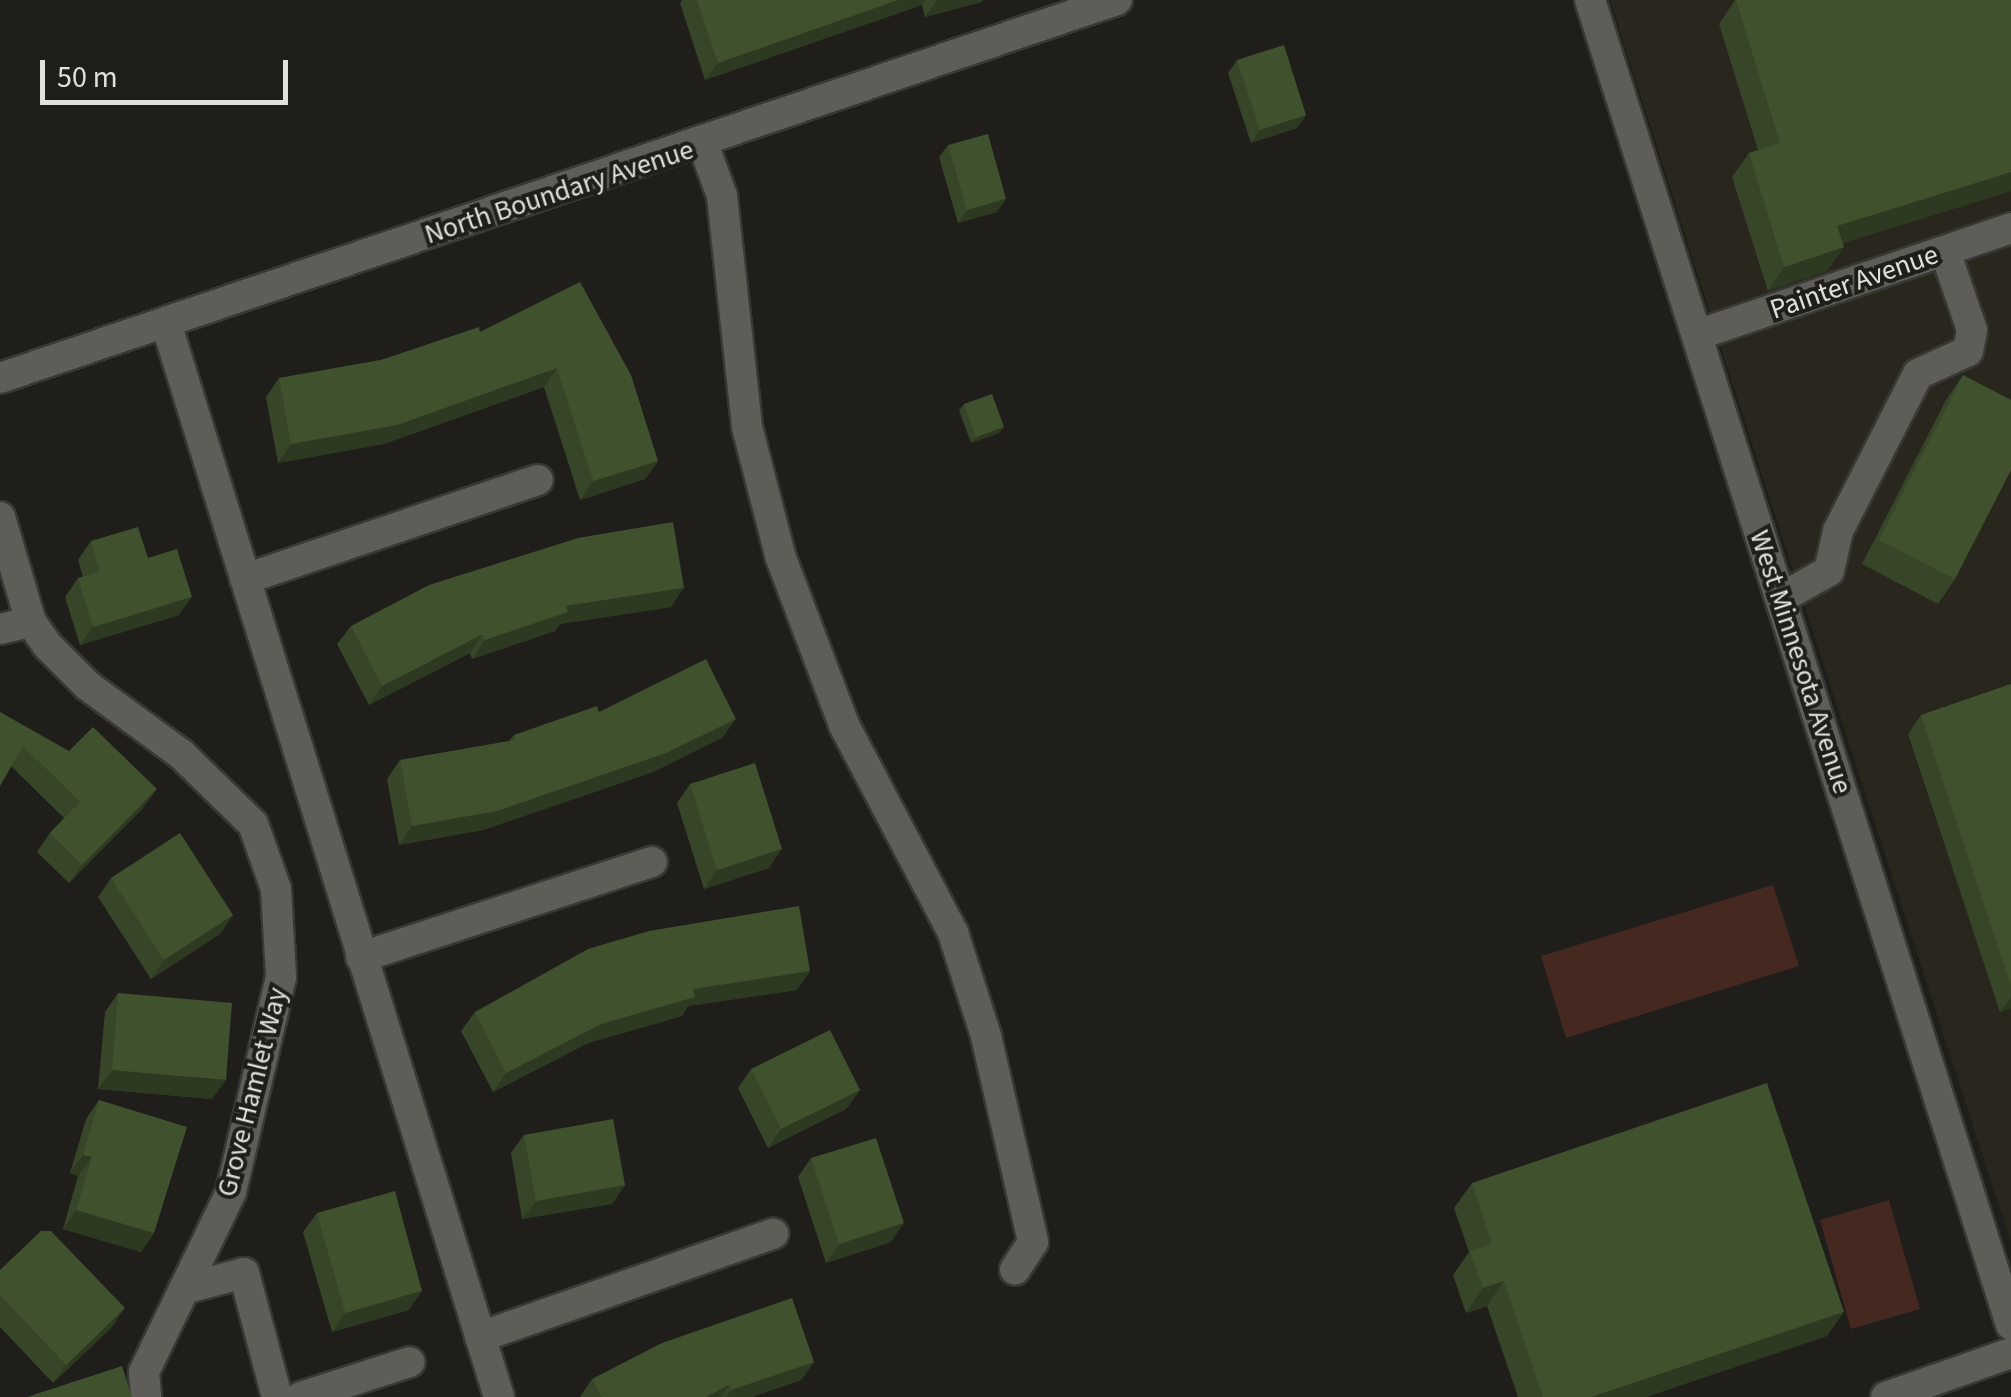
<!DOCTYPE html>
<style>
body{margin:0}
#map{position:relative;width:2011px;height:1397px;overflow:hidden;background:#1f1e1a;font-family:"Source Sans 3",sans-serif}
div>[style]{position:absolute}
.built>*{inset:0;background:#28261d}
.green>*{inset:0;background:#452921}
.roads{filter:drop-shadow(2px 0 #383835) drop-shadow(-2px 0 #383835) drop-shadow(0 2px #383835) drop-shadow(0 -2px #383835)}
.minor>*{height:30px;margin:-15px;padding:0 15px;transform-origin:15px;border-radius:15px;background:#5e5d58}
.wall>*{inset:0;background:#374628}
.shaded-wall>*{inset:0;background:#2d3920}
.building>*{inset:0;background:#40512e}
span{translate:-50% -50%;white-space:nowrap;text-align:center;line-height:1.15;-webkit-text-stroke:8px #1f1e1a;paint-order:stroke}
.street-label{font-size:28px;color:#e0e0dd}
.scale{position:absolute;left:40px;top:60px;width:248px;height:45px;box-sizing:border-box;border:5px solid #e0e0dd;border-top:0;padding-left:12px;font-size:30px;line-height:35px;white-space:nowrap;color:#e0e0dd;-webkit-text-stroke:8px #1f1e1a;paint-order:stroke}
</style>
<div id="map">
<div class="built">
<i style="clip-path:polygon(1610px 0,2011px 0,2011px 210px,1710px 313px)"></i>
<i style="clip-path:polygon(2011px 246px,2011px 1243px,1720px 345px)"></i>
</div>
<div class="green">
<i style="clip-path:polygon(1773px 885px,1799px 966px,1566px 1038px,1541px 956px)"></i>
<i style="clip-path:polygon(1889px 1200px,1920px 1309px,1851px 1329px,1820px 1220px)"></i>
</div>
<div class="roads">
<div class="minor">
<i style="left:1590px;top:0;width:1390px;rotate:72.37deg"></i>
<i style="left:703px;top:144px;width:55px;rotate:69.9deg"></i>
<i style="left:722px;top:196px;width:232px;rotate:83.8deg"></i>
<i style="left:747px;top:427px;width:135px;rotate:75.5deg"></i>
<i style="left:781px;top:558px;width:178px;rotate:69.3deg"></i>
<i style="left:844px;top:725px;width:235px;rotate:62.3deg"></i>
<i style="left:953px;top:933px;width:108px;rotate:72.2deg"></i>
<i style="left:986px;top:1036px;width:211px;rotate:77.1deg"></i>
<i style="left:1033px;top:1242px;width:33px;rotate:123deg"></i>
<i style="left:166px;top:323px;width:1124px;rotate:72.77deg"></i>
<i style="left:1697px;top:335px;width:332px;rotate:-18.8deg"></i>
<i style="left:0;top:378px;width:1179px;rotate:-18.7deg"></i>
<i style="left:0;top:517px;width:109px;rotate:73.6deg"></i>
<i style="left:31px;top:622px;width:28px;rotate:55deg"></i>
<i style="left:47px;top:645px;width:58px;rotate:45deg"></i>
<i style="left:88px;top:686px;width:115px;rotate:36.2deg"></i>
<i style="left:181px;top:754px;width:100px;rotate:44.2deg"></i>
<i style="left:253px;top:824px;width:69px;rotate:70.5deg"></i>
<i style="left:276px;top:889px;width:88px;rotate:86.7deg"></i>
<i style="left:281px;top:977px;width:221px;rotate:103.1deg"></i>
<i style="left:231px;top:1192px;width:200px;rotate:115.8deg"></i>
<i style="left:144px;top:1372px;width:25px;rotate:85deg"></i>
<i style="left:245px;top:579px;width:309px;rotate:-18.7deg"></i>
<i style="left:1781px;top:598px;width:55px;rotate:-29.4deg"></i>
<i style="left:1829px;top:571px;width:41px;rotate:-77.3deg"></i>
<i style="left:1838px;top:531px;width:176px;rotate:-63deg"></i>
<i style="left:1918px;top:374px;width:55px;rotate:-24.7deg"></i>
<i style="left:1968px;top:351px;width:21px;rotate:-79deg"></i>
<i style="left:1972px;top:330px;width:83px;rotate:-108.9deg"></i>
<i style="left:0;top:629px;width:32px;rotate:-13deg"></i>
<i style="left:361px;top:957px;width:306px;rotate:-18.1deg"></i>
<i style="left:184px;top:1289px;width:62px;rotate:-14.9deg"></i>
<i style="left:244px;top:1273px;width:128px;rotate:75.1deg"></i>
<i style="left:480px;top:1337px;width:311px;rotate:-19.4deg"></i>
<i style="left:301px;top:1397px;width:114px;rotate:-17.8deg"></i>
<i style="left:1886px;top:1397px;width:133px;rotate:-19.4deg"></i>
</div>
</div>
<div class="wall">
<i style="clip-path:polygon(682px 0,983px 0,982px 2px,925px 17px,922px 5px,705px 80px,680px 3px)"></i>
<i style="clip-path:polygon(1735px 0,2011px 0,2011px 191px,1843px 243px,1844px 247px,1827px 271px,1768px 291px,1732px 177px,1749px 153px,1758px 150px,1719px 24px)"></i>
<i style="clip-path:polygon(1237px 60px,1306px 115px,1297px 128px,1251px 143px,1228px 73px)"></i>
<i style="clip-path:polygon(948px 145px,997px 212px,958px 223px,939px 157px)"></i>
<i style="clip-path:polygon(580px 282px,658px 461px,645px 479px,580px 500px,544px 387px,384px 444px,278px 463px,266px 397px,279px 378px,381px 360px,480px 332px)"></i>
<i style="clip-path:polygon(1963px 375px,1955px 579px,1938px 604px,1862px 564px,1946px 400px)"></i>
<i style="clip-path:polygon(964px 404px,999px 433px,971px 443px,959px 410px)"></i>
<i style="clip-path:polygon(91px 541px,148px 558px,179px 615px,80px 645px,65px 597px,78px 578px,83px 577px,78px 560px)"></i>
<i style="clip-path:polygon(671px 607px,560px 624px,555px 631px,472px 659px,470px 653px,369px 705px,337px 644px,351px 626px)"></i>
<i style="clip-path:polygon(2011px 684px,2011px 1008px,2000px 1012px,1908px 734px,1921px 715px)"></i>
<i style="clip-path:polygon(0 712px,143px 808px,69px 883px,37px 852px,50px 833px,64px 818px,11px 766px)"></i>
<i style="clip-path:polygon(599px 712px,723px 737px,653px 772px,483px 830px,399px 845px,387px 779px,400px 760px,509px 741px,514px 735px)"></i>
<i style="clip-path:polygon(690px 784px,769px 868px,704px 889px,677px 803px)"></i>
<i style="clip-path:polygon(111px 878px,233px 915px,220px 934px,151px 979px,98px 897px)"></i>
<i style="clip-path:polygon(810px 971px,797px 990px,688px 1006px,682px 1016px,588px 1043px,493px 1092px,461px 1031px,475px 1012px)"></i>
<i style="clip-path:polygon(118px 993px,212px 1099px,98px 1089px,105px 1012px)"></i>
<i style="clip-path:polygon(751px 1069px,860px 1090px,846px 1109px,768px 1148px,738px 1088px)"></i>
<i style="clip-path:polygon(99px 1100px,154px 1233px,141px 1252px,63px 1229px,78px 1176px,70px 1173px,86px 1119px)"></i>
<i style="clip-path:polygon(524px 1135px,625px 1185px,612px 1204px,522px 1219px,511px 1153px)"></i>
<i style="clip-path:polygon(811px 1158px,891px 1242px,826px 1263px,798px 1177px)"></i>
<i style="clip-path:polygon(1472px 1183px,1827px 1336px,1646px 1397px,1518px 1397px,1487px 1306px,1466px 1313px,1453px 1275px,1469px 1252px,1454px 1208px)"></i>
<i style="clip-path:polygon(317px 1213px,409px 1310px,332px 1332px,303px 1232px)"></i>
<i style="clip-path:polygon(0 1270px,112px 1327px,53px 1383px,0 1327px)"></i>
<i style="clip-path:polygon(814px 1362px,801px 1380px,752px 1397px,580px 1397px,592px 1379px)"></i>
</div>
<div class="shaded-wall">
<i style="clip-path:polygon(898px 0,926px 0,922px 5px,705px 80px,718px 63px)"></i>
<i style="clip-path:polygon(937px 0,983px 0,982px 2px,925px 17px)"></i>
<i style="clip-path:polygon(1306px 115px,1297px 128px,1251px 143px,1260px 130px)"></i>
<i style="clip-path:polygon(2011px 172px,2011px 191px,1821px 250px,1837px 226px)"></i>
<i style="clip-path:polygon(1006px 199px,997px 212px,958px 223px,967px 210px)"></i>
<i style="clip-path:polygon(1844px 247px,1827px 271px,1768px 291px,1784px 267px)"></i>
<i style="clip-path:polygon(557px 368px,544px 387px,384px 444px,278px 463px,291px 444px)"></i>
<i style="clip-path:polygon(1004px 427px,999px 433px,971px 443px,976px 437px)"></i>
<i style="clip-path:polygon(658px 461px,645px 479px,580px 500px,593px 481px)"></i>
<i style="clip-path:polygon(684px 588px,671px 607px,560px 624px,555px 631px,472px 659px,485px 640px,566px 606px)"></i>
<i style="clip-path:polygon(192px 597px,179px 615px,80px 645px,93px 627px)"></i>
<i style="clip-path:polygon(483px 634px,470px 653px,369px 705px,382px 686px)"></i>
<i style="clip-path:polygon(736px 719px,723px 737px,653px 772px,483px 830px,399px 845px,412px 826px)"></i>
<i style="clip-path:polygon(157px 789px,143px 808px,69px 883px,82px 865px)"></i>
<i style="clip-path:polygon(782px 849px,769px 868px,704px 889px,717px 870px)"></i>
<i style="clip-path:polygon(233px 915px,220px 934px,151px 979px,164px 960px)"></i>
<i style="clip-path:polygon(810px 971px,797px 990px,688px 1006px,682px 1016px,588px 1043px,493px 1092px,506px 1073px,601px 1024px,693px 989px)"></i>
<i style="clip-path:polygon(2011px 997px,2011px 1008px,2000px 1012px)"></i>
<i style="clip-path:polygon(112px 1070px,226px 1080px,212px 1099px,98px 1089px)"></i>
<i style="clip-path:polygon(860px 1090px,846px 1109px,768px 1148px,781px 1129px)"></i>
<i style="clip-path:polygon(83px 1155px,92px 1157px,78px 1176px,70px 1173px)"></i>
<i style="clip-path:polygon(625px 1185px,612px 1204px,522px 1219px,536px 1201px)"></i>
<i style="clip-path:polygon(76px 1210px,154px 1233px,141px 1252px,63px 1229px)"></i>
<i style="clip-path:polygon(904px 1223px,891px 1242px,826px 1263px,839px 1244px)"></i>
<i style="clip-path:polygon(1504px 1281px,1487px 1306px,1466px 1313px,1483px 1288px)"></i>
<i style="clip-path:polygon(422px 1291px,409px 1310px,332px 1332px,345px 1313px)"></i>
<i style="clip-path:polygon(125px 1308px,112px 1327px,53px 1383px,66px 1365px)"></i>
<i style="clip-path:polygon(1844px 1312px,1827px 1336px,1646px 1397px,1591px 1397px)"></i>
<i style="clip-path:polygon(814px 1362px,801px 1380px,752px 1397px,726px 1397px,731px 1390px)"></i>
<i style="clip-path:polygon(729px 1385px,721px 1397px,706px 1397px)"></i>
</div>
<div class="building">
<i style="clip-path:polygon(697px 0,898px 0,718px 63px)"></i>
<i style="clip-path:polygon(1736px 0,2011px 0,2011px 172px,1837px 226px,1844px 247px,1784px 267px,1749px 153px,1780px 143px)"></i>
<i style="clip-path:polygon(1284px 45px,1306px 115px,1260px 130px,1237px 60px)"></i>
<i style="clip-path:polygon(988px 134px,1006px 199px,967px 210px,948px 145px)"></i>
<i style="clip-path:polygon(580px 282px,631px 375px,658px 461px,593px 481px,557px 368px,397px 425px,291px 444px,279px 378px,381px 360px,479px 327px,480px 332px)"></i>
<i style="clip-path:polygon(1963px 375px,2011px 400px,2011px 470px,1955px 579px,1879px 540px)"></i>
<i style="clip-path:polygon(992px 394px,1004px 427px,976px 437px,964px 404px)"></i>
<i style="clip-path:polygon(673px 522px,684px 588px,566px 606px,568px 612px,485px 640px,483px 634px,382px 686px,351px 626px,429px 585px,578px 538px)"></i>
<i style="clip-path:polygon(138px 527px,148px 558px,177px 549px,192px 597px,93px 627px,78px 578px,100px 572px,91px 541px)"></i>
<i style="clip-path:polygon(706px 659px,736px 719px,666px 753px,497px 811px,412px 826px,400px 760px,516px 740px,514px 735px,597px 706px,599px 712px)"></i>
<i style="clip-path:polygon(2011px 684px,2011px 985px,1921px 715px)"></i>
<i style="clip-path:polygon(0 712px,69px 751px,93px 727px,157px 789px,82px 865px,50px 833px,80px 802px,23px 746px,0 786px)"></i>
<i style="clip-path:polygon(755px 763px,782px 849px,717px 870px,690px 784px)"></i>
<i style="clip-path:polygon(180px 833px,233px 915px,164px 960px,111px 878px)"></i>
<i style="clip-path:polygon(799px 906px,810px 971px,693px 989px,695px 997px,601px 1024px,506px 1073px,475px 1012px,588px 949px,649px 931px)"></i>
<i style="clip-path:polygon(118px 993px,232px 1003px,226px 1080px,112px 1070px)"></i>
<i style="clip-path:polygon(830px 1030px,860px 1090px,781px 1129px,751px 1069px)"></i>
<i style="clip-path:polygon(1767px 1083px,1844px 1312px,1591px 1397px,1543px 1397px,1504px 1281px,1483px 1288px,1470px 1251px,1492px 1244px,1472px 1183px)"></i>
<i style="clip-path:polygon(99px 1100px,187px 1127px,154px 1233px,76px 1210px,92px 1157px,83px 1155px)"></i>
<i style="clip-path:polygon(613px 1119px,625px 1185px,536px 1201px,524px 1135px)"></i>
<i style="clip-path:polygon(876px 1138px,904px 1223px,839px 1244px,811px 1158px)"></i>
<i style="clip-path:polygon(395px 1191px,422px 1291px,345px 1313px,317px 1213px)"></i>
<i style="clip-path:polygon(41px 1231px,51px 1231px,125px 1308px,66px 1365px,0 1295px,0 1270px)"></i>
<i style="clip-path:polygon(792px 1298px,814px 1362px,731px 1390px,729px 1385px,706px 1397px,602px 1397px,592px 1379px,662px 1343px)"></i>
<i style="clip-path:polygon(122px 1366px,132px 1397px,27px 1397px)"></i>
</div>
<div class="street-label">
<span style="left:559px;top:192px;rotate:-18deg">North Boundary Avenue</span>
<span style="left:1854px;top:282px;rotate:-19deg">Painter Avenue</span>
<span style="left:1801px;top:662px;rotate:72deg">West Minnesota Avenue</span>
<span style="left:252px;top:1092px;rotate:-76deg">Grove Hamlet Way</span>
</div>
<div class="scale">50 m</div>
</div>
